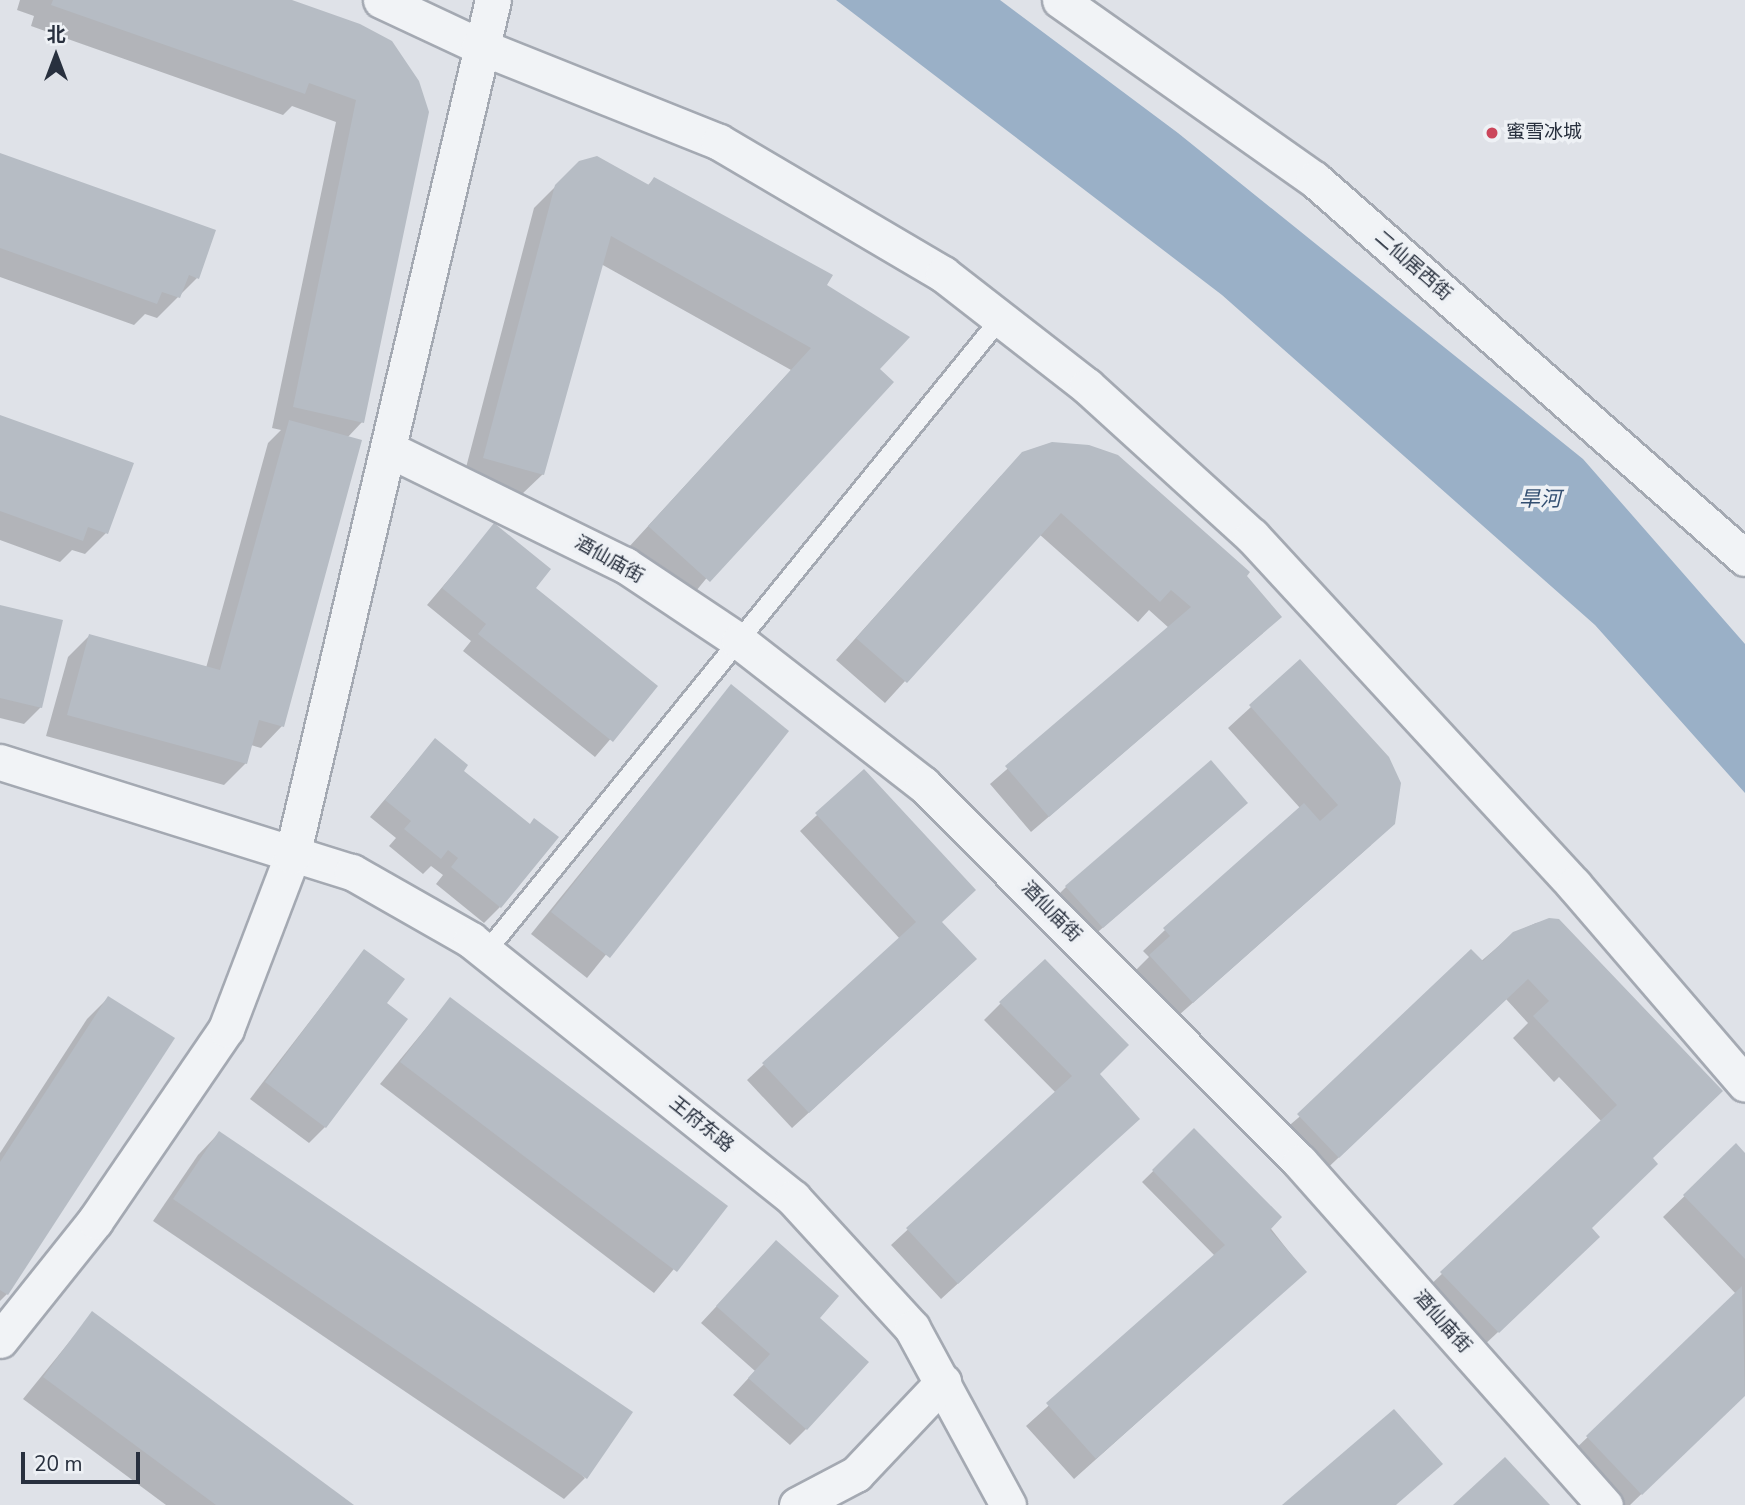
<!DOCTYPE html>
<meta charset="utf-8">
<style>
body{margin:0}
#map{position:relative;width:1745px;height:1505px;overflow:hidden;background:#dfe2e8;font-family:"Nunito Sans","Noto Sans SC",sans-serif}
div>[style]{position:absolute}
.water>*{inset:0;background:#9ab0c7}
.shadow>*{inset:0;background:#0003}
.building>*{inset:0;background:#b6bcc4}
.roads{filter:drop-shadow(2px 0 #a4a9b2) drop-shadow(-2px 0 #a4a9b2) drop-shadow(0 2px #a4a9b2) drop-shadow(0 -2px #a4a9b2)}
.service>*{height:18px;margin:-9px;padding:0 9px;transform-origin:9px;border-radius:9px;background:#f1f3f6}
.minor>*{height:35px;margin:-17.5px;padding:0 17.5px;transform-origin:17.5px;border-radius:17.5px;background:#f1f3f6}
.dots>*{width:19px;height:19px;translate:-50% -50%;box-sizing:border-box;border:4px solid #eef1f5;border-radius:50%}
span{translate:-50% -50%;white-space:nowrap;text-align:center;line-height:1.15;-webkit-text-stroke:7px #eef1f5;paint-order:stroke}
.poi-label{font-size:19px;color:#28303e}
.left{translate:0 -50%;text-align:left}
.street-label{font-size:19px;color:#28303e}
.water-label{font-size:21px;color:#334f71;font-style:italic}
.north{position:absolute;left:21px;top:21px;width:70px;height:70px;-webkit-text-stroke:5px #eef1f5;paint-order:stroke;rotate:0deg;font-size:19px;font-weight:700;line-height:28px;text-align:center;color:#28303e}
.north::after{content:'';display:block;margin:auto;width:24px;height:32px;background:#28303e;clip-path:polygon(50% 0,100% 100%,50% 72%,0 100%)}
.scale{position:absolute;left:21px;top:1452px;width:119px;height:32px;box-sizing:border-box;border:4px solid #28303e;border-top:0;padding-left:9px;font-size:21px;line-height:24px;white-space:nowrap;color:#28303e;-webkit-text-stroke:5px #eef1f5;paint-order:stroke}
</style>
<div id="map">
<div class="water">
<i style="clip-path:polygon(836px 0,1000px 0,1178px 133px,1583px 459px,1745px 644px,1745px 793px,1595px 625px,1222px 295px)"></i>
</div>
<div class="shadow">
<i style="clip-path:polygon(20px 0,286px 0,359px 26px,362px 422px,347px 438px,282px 726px,261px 748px,251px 745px,246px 763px,224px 785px,46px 736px,68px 657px,89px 636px,206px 668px,268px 443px,281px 430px,272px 428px,336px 122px,292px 106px,283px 115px,31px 26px,34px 16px,17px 10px)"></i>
<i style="clip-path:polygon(0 155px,197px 278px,157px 318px,145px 314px,134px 325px,0 277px)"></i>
<i style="clip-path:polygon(580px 162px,647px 186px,654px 179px,878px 369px,687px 602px,628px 548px,791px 370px,601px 264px,543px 474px,521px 495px,463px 479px,534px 208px)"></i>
<i style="clip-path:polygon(0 417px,106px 533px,85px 554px,72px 550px,60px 562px,0 540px)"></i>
<i style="clip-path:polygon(1001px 476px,1235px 586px,1263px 633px,1031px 832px,990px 784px,1169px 628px,1149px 610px,1138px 622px,1039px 534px,885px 703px,836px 660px)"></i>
<i style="clip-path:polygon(494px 526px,534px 588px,656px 686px,595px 757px,463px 651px,471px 641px,427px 605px)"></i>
<i style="clip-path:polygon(0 607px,41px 707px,24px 724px,0 718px)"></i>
<i style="clip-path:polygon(1300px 662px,1371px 845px,1170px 1023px,1129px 977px,1149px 957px,1143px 951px,1165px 930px,1300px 808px,1228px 728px)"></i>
<i style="clip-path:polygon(731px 687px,787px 731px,587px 978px,531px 934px)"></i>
<i style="clip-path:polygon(435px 740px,500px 907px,484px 923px,436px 884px,443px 875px,431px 866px,423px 874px,389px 846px,396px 838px,370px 817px)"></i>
<i style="clip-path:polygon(864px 771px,940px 922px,958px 976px,792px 1128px,747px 1080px,900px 939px,800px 831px)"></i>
<i style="clip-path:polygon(1229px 819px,1085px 943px,1050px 903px,1066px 887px)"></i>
<i style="clip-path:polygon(1558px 920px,1651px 1158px,1589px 1228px,1582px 1253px,1481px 1348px,1425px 1290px,1602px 1122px,1559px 1077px,1554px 1082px,1513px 1038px,1528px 1023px,1506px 999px,1317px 1178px,1277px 1136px,1514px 933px,1536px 923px)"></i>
<i style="clip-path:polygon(364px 951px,384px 1004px,325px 1127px,309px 1143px,250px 1099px)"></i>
<i style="clip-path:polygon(108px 998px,7px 1294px,0 1301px,0 1153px,87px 1019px)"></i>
<i style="clip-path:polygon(450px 999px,726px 1206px,654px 1293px,380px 1084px)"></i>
<i style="clip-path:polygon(1001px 1003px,1097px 1075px,1121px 1135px,941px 1299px,891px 1245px,1056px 1093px,984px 1020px)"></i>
<i style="clip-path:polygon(1194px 1131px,1305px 1272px,1074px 1479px,1026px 1426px,1215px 1256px,1142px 1182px)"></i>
<i style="clip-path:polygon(219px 1133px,585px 1478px,564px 1499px,153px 1221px,198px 1155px)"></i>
<i style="clip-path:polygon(1736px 1146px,1745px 1156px,1745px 1394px,1630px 1505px,1610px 1505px,1565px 1459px,1736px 1294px,1663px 1217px)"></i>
<i style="clip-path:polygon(776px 1242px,817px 1319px,806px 1429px,790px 1445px,733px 1395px,755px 1371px,701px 1323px)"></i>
<i style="clip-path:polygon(92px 1314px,351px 1505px,166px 1505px,23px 1399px)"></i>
</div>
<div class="building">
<i style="clip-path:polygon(53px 0,292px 0,360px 24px,392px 41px,419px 81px,429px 112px,364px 423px,293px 407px,356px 100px,309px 83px,305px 94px,51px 5px)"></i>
<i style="clip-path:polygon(0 153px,216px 230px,199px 279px,189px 275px,180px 298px,162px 292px,157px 304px,0 248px)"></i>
<i style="clip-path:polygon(597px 156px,649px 185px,654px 177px,833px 275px,827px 285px,910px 337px,880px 369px,894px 382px,710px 582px,648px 526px,811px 348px,611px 236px,544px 475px,483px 458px,555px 185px,579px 161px)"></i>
<i style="clip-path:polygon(0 415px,134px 463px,108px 534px,88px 527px,83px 541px,0 511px)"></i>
<i style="clip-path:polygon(289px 420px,362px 440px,284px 727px,259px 720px,247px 764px,67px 715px,89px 634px,220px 670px)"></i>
<i style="clip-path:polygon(1052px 442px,1089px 445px,1118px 455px,1250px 572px,1247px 576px,1282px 617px,1049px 817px,1005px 766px,1191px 607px,1171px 590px,1160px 602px,1061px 513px,907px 683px,856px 638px,1022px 452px)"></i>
<i style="clip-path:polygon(494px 523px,551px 569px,536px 588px,658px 686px,613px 742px,478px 634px,486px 624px,442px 588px)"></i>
<i style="clip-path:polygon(0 605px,63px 620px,42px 708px,0 698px)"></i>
<i style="clip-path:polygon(1300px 659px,1389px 757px,1401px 783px,1395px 824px,1193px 1003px,1149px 955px,1170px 936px,1163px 928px,1304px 803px,1320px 821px,1338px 805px,1249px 705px)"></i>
<i style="clip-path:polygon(731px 684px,789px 731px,610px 958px,551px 912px)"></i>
<i style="clip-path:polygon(435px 738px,468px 765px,464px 771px,530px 824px,534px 818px,559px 837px,501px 908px,451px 867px,458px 858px,448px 850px,441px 859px,404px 829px,411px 821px,385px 800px)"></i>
<i style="clip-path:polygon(1211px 760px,1248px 803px,1103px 928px,1065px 886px)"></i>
<i style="clip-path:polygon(864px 769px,976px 890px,942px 922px,977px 959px,809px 1113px,762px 1063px,916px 922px,815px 813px)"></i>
<i style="clip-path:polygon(1549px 918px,1559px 919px,1723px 1091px,1653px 1158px,1658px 1164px,1592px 1228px,1600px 1237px,1499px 1333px,1440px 1272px,1617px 1105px,1533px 1016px,1549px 1001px,1528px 979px,1339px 1158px,1297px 1114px,1471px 949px,1483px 961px,1513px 932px)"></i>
<i style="clip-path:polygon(364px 949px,405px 979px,387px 1003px,408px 1019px,326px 1128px,265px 1082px)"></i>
<i style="clip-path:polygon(1045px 959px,1129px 1045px,1100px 1074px,1140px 1119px,958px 1284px,906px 1228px,1072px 1076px,999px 1002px)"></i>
<i style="clip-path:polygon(108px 996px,175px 1038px,8px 1295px,0 1290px,0 1162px)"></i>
<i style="clip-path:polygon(450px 997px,728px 1206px,677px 1272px,400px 1062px)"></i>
<i style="clip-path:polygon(1194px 1128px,1282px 1217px,1270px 1230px,1307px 1272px,1096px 1459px,1046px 1403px,1225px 1245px,1152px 1170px)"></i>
<i style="clip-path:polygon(219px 1131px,633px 1412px,587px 1479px,173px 1199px)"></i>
<i style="clip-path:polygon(1736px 1143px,1745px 1153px,1745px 1259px,1683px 1195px)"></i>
<i style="clip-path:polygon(776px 1240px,839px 1296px,820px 1318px,869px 1362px,807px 1430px,748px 1378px,770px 1354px,716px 1306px)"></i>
<i style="clip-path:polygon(1742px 1286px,1745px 1396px,1642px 1495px,1586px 1436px)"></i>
<i style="clip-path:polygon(92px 1311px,354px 1505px,216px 1505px,43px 1377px)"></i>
<i style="clip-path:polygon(1394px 1409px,1443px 1464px,1396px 1505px,1282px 1505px)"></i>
<i style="clip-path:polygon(1505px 1457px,1550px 1505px,1453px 1505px)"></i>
</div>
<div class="roads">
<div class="service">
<i style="left:486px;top:952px;width:815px;rotate:-50.92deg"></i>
</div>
<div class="minor">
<i style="left:381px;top:0;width:108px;rotate:25.1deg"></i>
<i style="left:479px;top:46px;width:258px;rotate:21.8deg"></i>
<i style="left:719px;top:142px;width:260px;rotate:30.5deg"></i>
<i style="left:943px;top:274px;width:182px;rotate:37.9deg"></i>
<i style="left:1087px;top:386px;width:223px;rotate:42.3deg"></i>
<i style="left:1252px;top:536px;width:475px;rotate:47.3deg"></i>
<i style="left:1574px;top:885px;width:262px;rotate:49.3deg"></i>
<i style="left:1060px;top:0;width:311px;rotate:35.2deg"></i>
<i style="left:1314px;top:179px;width:574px;rotate:41.33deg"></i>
<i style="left:390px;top:450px;width:262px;rotate:26.1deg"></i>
<i style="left:625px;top:565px;width:137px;rotate:33.7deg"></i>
<i style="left:739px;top:641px;width:233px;rotate:37.9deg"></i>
<i style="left:923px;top:784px;width:534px;rotate:45.08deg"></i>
<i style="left:1300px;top:1162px;width:459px;rotate:48.4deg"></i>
<i style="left:0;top:762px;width:369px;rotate:17.4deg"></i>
<i style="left:352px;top:872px;width:137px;rotate:29.7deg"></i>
<i style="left:471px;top:940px;width:413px;rotate:38.7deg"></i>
<i style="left:793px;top:1198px;width:176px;rotate:47.5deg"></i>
<i style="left:912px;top:1328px;width:201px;rotate:61.5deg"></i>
<i style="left:0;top:1340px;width:152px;rotate:-51.4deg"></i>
<i style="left:95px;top:1221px;width:232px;rotate:-55.7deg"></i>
<i style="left:226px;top:1029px;width:185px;rotate:-69.1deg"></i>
<i style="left:292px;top:856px;width:879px;rotate:-76.79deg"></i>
<i style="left:797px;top:1505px;width:67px;rotate:-27.7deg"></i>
<i style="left:856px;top:1474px;width:127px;rotate:-46.6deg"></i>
</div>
</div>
<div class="dots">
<i style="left:1492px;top:133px;background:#cb465b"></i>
</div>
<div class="poi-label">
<span class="left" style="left:1506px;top:133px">蜜雪冰城</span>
</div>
<div class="street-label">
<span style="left:1413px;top:266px;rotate:41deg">二仙居西街</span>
<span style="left:609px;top:560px;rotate:29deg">酒仙庙街</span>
<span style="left:1051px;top:912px;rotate:45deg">酒仙庙街</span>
<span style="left:701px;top:1125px;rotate:39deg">王府东路</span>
<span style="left:1442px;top:1322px;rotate:48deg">酒仙庙街</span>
</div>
<div class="water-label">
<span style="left:1540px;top:499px">旱河</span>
</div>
<div class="north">北</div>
<div class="scale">20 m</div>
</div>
